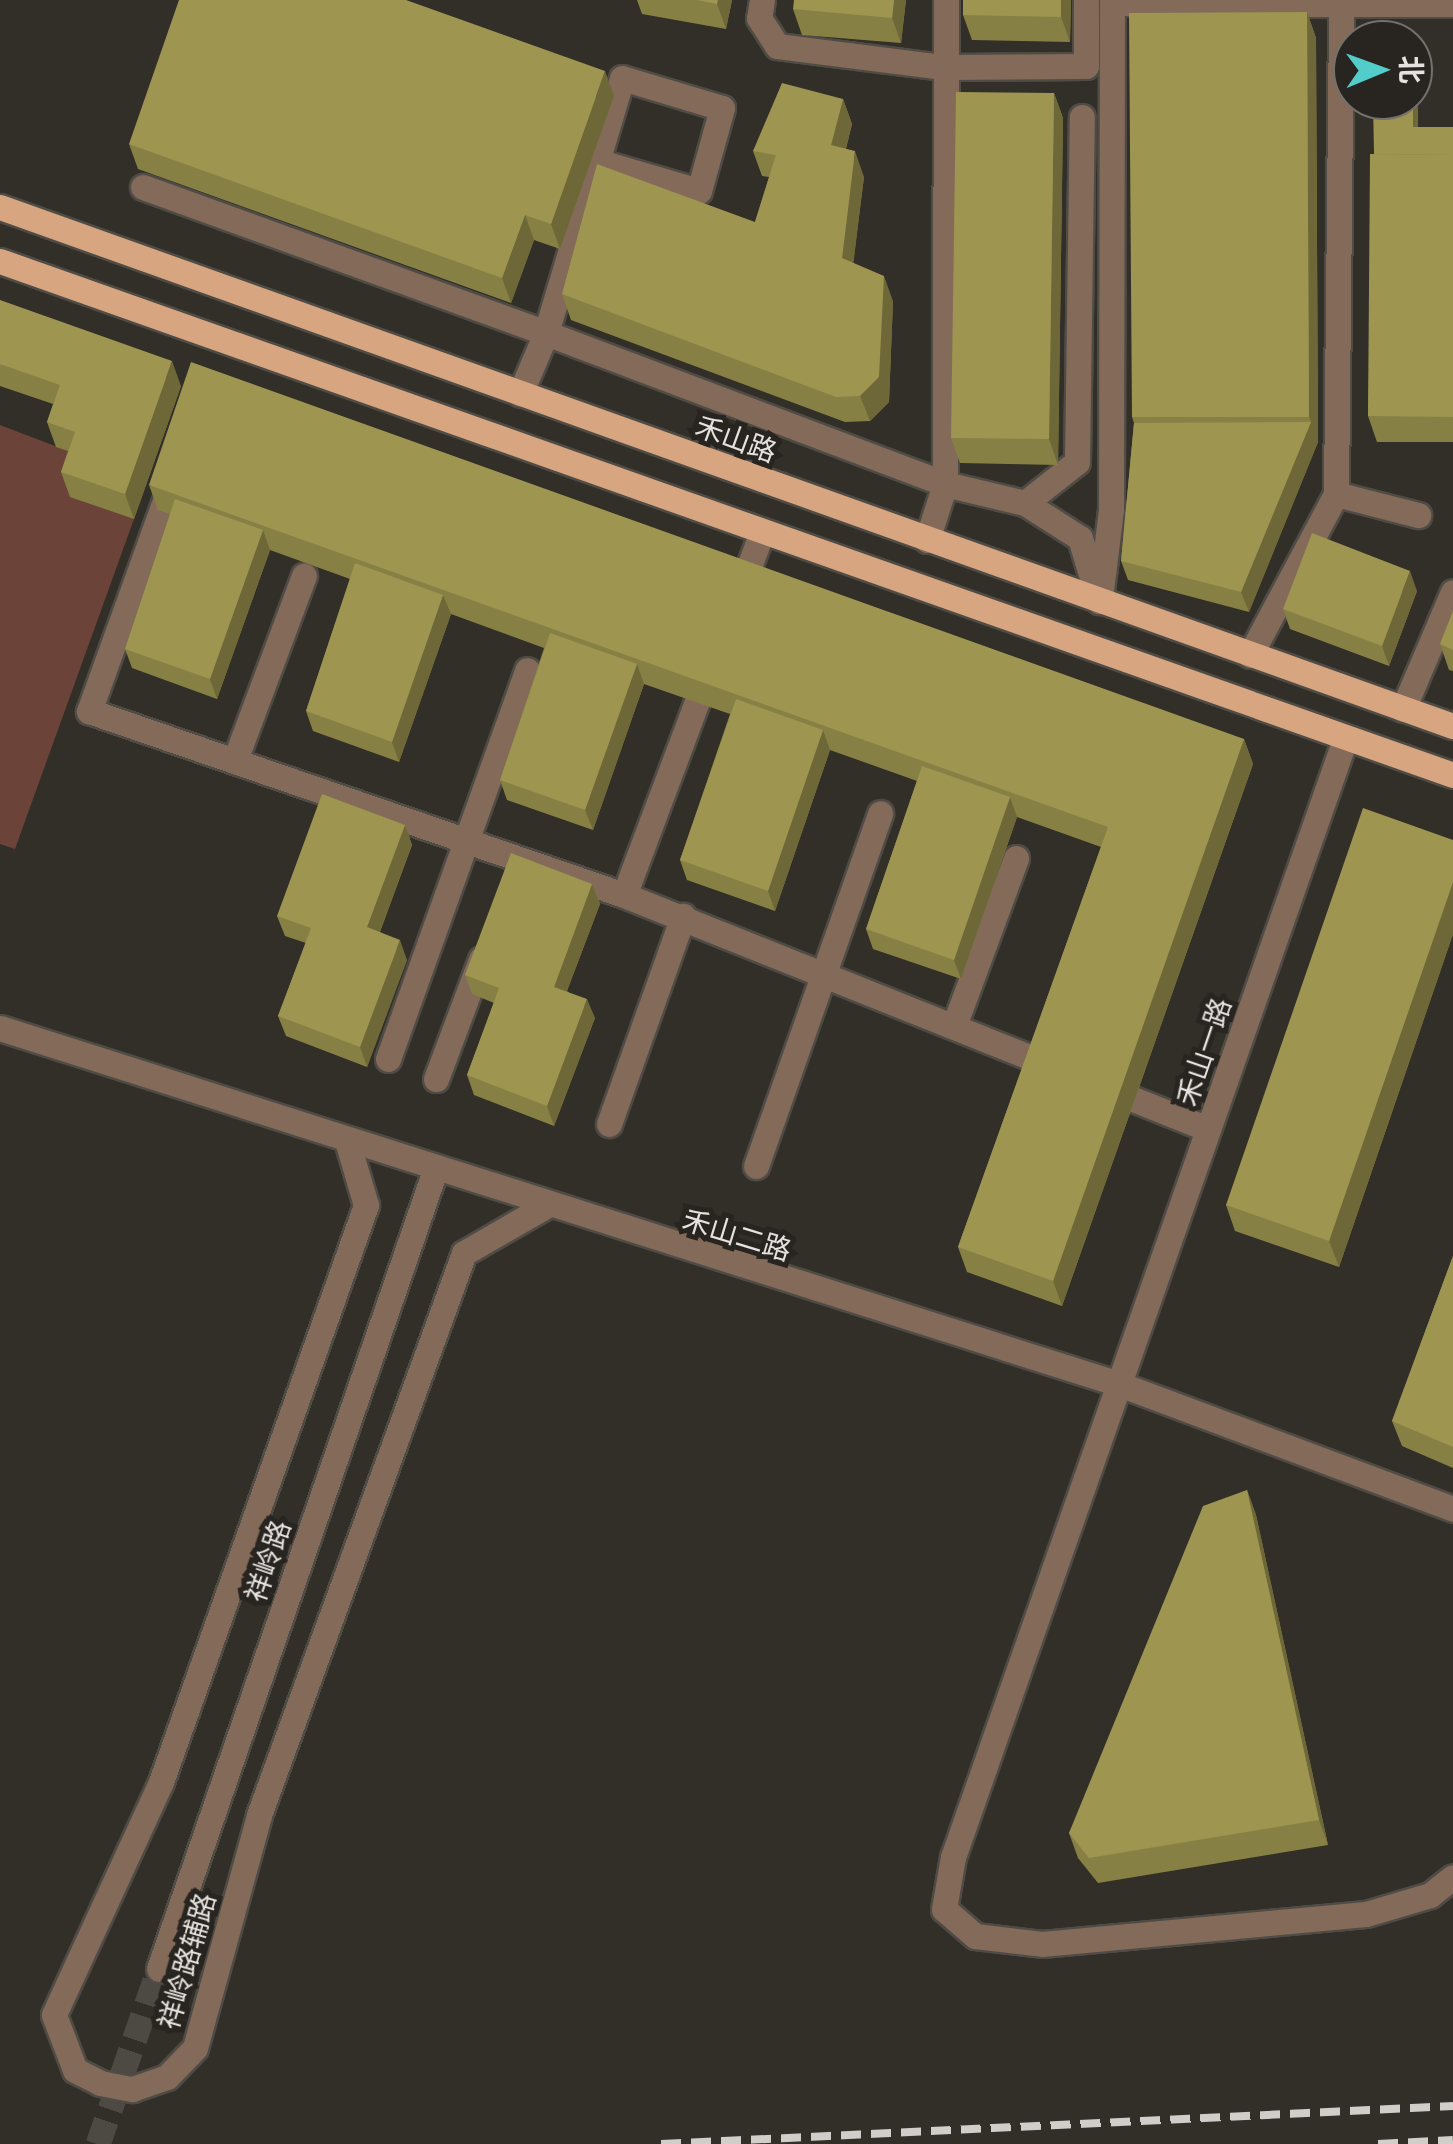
<!DOCTYPE html>
<meta charset="utf-8">
<style>
body{margin:0}
#map{position:relative;width:1453px;height:2144px;overflow:hidden;background:#322e28;font-family:"Titillium Web","Noto Sans SC",sans-serif}
div>[style]{position:absolute}
.green>*{inset:0;background:#6b4339}
.minor-tunnel>*{height:25px;margin-top:-12.5px;transform-origin:0;background:repeating-linear-gradient(90deg,#4d4943 0 25px,transparent 0 37px)}
.roads{filter:drop-shadow(2px 0 #4f4b45) drop-shadow(-2px 0 #4f4b45) drop-shadow(0 2px #4f4b45) drop-shadow(0 -2px #4f4b45)}
.minor>*{height:25px;margin:-12.5px;padding:0 12.5px;transform-origin:12.5px;border-radius:12.5px;background:#836a59}
.major>*{height:25px;margin:-12.5px;padding:0 12.5px;transform-origin:12.5px;border-radius:12.5px;background:#d7a580}
.rail>*{height:8px;margin-top:-4px;transform-origin:0;background:repeating-linear-gradient(90deg,#d0cdca 0 20px,transparent 0 30px)}
.wall>*{inset:0;background:#878045}
.shaded-wall>*{inset:0;background:#6e6838}
.building>*{inset:0;background:#9d9550}
span{translate:-50% -50%;white-space:nowrap;text-align:center;line-height:1.15;-webkit-text-stroke:10px #28241f;paint-order:stroke}
.street-label{font-size:28px;color:#e5e2df}
.north{position:absolute;left:1333px;top:20px;width:100px;height:100px;box-sizing:border-box;background:#28241f;border:2px solid #74706c;border-radius:50%;rotate:89deg;font-size:28px;font-weight:700;line-height:40px;text-align:center;color:#e5e2df}
.north::after{content:'';display:block;margin:auto;width:35px;height:45px;background:#53cdca;clip-path:polygon(50% 0,100% 100%,50% 72%,0 100%)}
</style>
<div id="map">
<div class="green">
<i style="clip-path:polygon(0 425px,84px 457px,134px 519px,15px 849px,0 844px)"></i>
</div>
<div class="minor-tunnel">
<i style="left:98px;top:2144px;width:185px;rotate:-70.8deg"></i>
</div>
<div class="roads">
<div class="minor">
<i style="left:762px;top:0;width:18px;rotate:99deg"></i>
<i style="left:759px;top:18px;width:33px;rotate:57deg"></i>
<i style="left:777px;top:46px;width:168px;rotate:7.2deg"></i>
<i style="left:944px;top:67px;width:142px;rotate:-0.4deg"></i>
<i style="left:1086px;top:66px;width:66px;rotate:-90deg"></i>
<i style="left:1112px;top:3px;width:341px;rotate:0.2deg"></i>
<i style="left:600px;top:162px;width:103px;rotate:16.3deg"></i>
<i style="left:699px;top:191px;width:86px;rotate:-74.5deg"></i>
<i style="left:722px;top:108px;width:104px;rotate:-163.3deg"></i>
<i style="left:622px;top:78px;width:266px;rotate:106.6deg"></i>
<i style="left:546px;top:333px;width:427px;rotate:20.7deg"></i>
<i style="left:945px;top:484px;width:82px;rotate:13.4deg"></i>
<i style="left:1025px;top:503px;width:65px;rotate:32.5deg"></i>
<i style="left:1080px;top:538px;width:66px;rotate:73.2deg"></i>
<i style="left:143px;top:187px;width:429px;rotate:19.9deg"></i>
<i style="left:546px;top:333px;width:66px;rotate:113.1deg"></i>
<i style="left:172px;top:481px;width:245px;rotate:109.8deg"></i>
<i style="left:89px;top:711px;width:566px;rotate:18.98deg"></i>
<i style="left:1336px;top:494px;width:85px;rotate:14.4deg"></i>
<i style="left:1025px;top:503px;width:66px;rotate:-38.3deg"></i>
<i style="left:1077px;top:462px;width:345px;rotate:-89.2deg"></i>
<i style="left:927px;top:540px;width:59px;rotate:-72.2deg"></i>
<i style="left:945px;top:484px;width:484px;rotate:-89.9deg"></i>
<i style="left:1101px;top:591px;width:82px;rotate:-83deg"></i>
<i style="left:1111px;top:510px;width:510px;rotate:-89.89deg"></i>
<i style="left:739px;top:593px;width:65px;rotate:-69.3deg"></i>
<i style="left:1250px;top:655px;width:183px;rotate:-61.9deg"></i>
<i style="left:1336px;top:494px;width:494px;rotate:-89.4deg"></i>
<i style="left:708px;top:672px;width:238px;rotate:110.6deg"></i>
<i style="left:624px;top:895px;width:466px;rotate:21.8deg"></i>
<i style="left:1403px;top:709px;width:127px;rotate:-66.9deg"></i>
<i style="left:1345px;top:739px;width:1185px;rotate:109.32deg"></i>
<i style="left:953px;top:1857px;width:53px;rotate:99.8deg"></i>
<i style="left:944px;top:1909px;width:41px;rotate:41.1deg"></i>
<i style="left:975px;top:1936px;width:67px;rotate:6.8deg"></i>
<i style="left:1042px;top:1944px;width:325px;rotate:-5.3deg"></i>
<i style="left:1366px;top:1914px;width:67px;rotate:-16.5deg"></i>
<i style="left:1430px;top:1895px;width:29px;rotate:-38deg"></i>
<i style="left:235px;top:760px;width:197px;rotate:-69.5deg"></i>
<i style="left:954px;top:1026px;width:179px;rotate:-69.7deg"></i>
<i style="left:0;top:1028px;width:1174px;rotate:17.65deg"></i>
<i style="left:1119px;top:1384px;width:357px;rotate:20.5deg"></i>
<i style="left:388px;top:1059px;width:413px;rotate:-70.3deg"></i>
<i style="left:436px;top:1079px;width:128px;rotate:-69.4deg"></i>
<i style="left:1103px;top:1087px;width:113px;rotate:21.8deg"></i>
<i style="left:609px;top:1124px;width:221px;rotate:-70.4deg"></i>
<i style="left:348px;top:1144px;width:64px;rotate:73.6deg"></i>
<i style="left:366px;top:1205px;width:612px;rotate:109.56deg"></i>
<i style="left:161px;top:1782px;width:256px;rotate:114.7deg"></i>
<i style="left:54px;top:2015px;width:59px;rotate:69.1deg"></i>
<i style="left:75px;top:2070px;width:28px;rotate:27deg"></i>
<i style="left:100px;top:2083px;width:33px;rotate:11deg"></i>
<i style="left:132px;top:2089px;width:37px;rotate:-19deg"></i>
<i style="left:167px;top:2077px;width:40px;rotate:-46deg"></i>
<i style="left:195px;top:2048px;width:242px;rotate:-74.6deg"></i>
<i style="left:259px;top:1815px;width:598px;rotate:-69.96deg"></i>
<i style="left:464px;top:1253px;width:92px;rotate:-29.9deg"></i>
<i style="left:756px;top:1166px;width:374px;rotate:-70.6deg"></i>
<i style="left:159px;top:1969px;width:842px;rotate:-70.94deg"></i>
</div>
<div class="major">
<i style="left:0;top:207px;width:1543px;rotate:19.66deg"></i>
<i style="left:0;top:261px;width:1541px;rotate:19.48deg"></i>
</div>
</div>
<div class="rail">
<i style="left:661px;top:2144px;width:793px;rotate:-2.75deg"></i>
<i style="left:1378px;top:2144px;width:75px;rotate:-3.1deg"></i>
</div>
<div class="wall">
<i style="clip-path:polygon(637px 0,732px 0,726px 29px,642px 14px)"></i>
<i style="clip-path:polygon(906px 0,901px 43px,802px 35px,793px 9px)"></i>
<i style="clip-path:polygon(1071px 0,1070px 42px,972px 40px,963px 15px)"></i>
<i style="clip-path:polygon(1307px 12px,1316px 38px,1318px 442px,1249px 612px,1128px 580px,1121px 561px,1134px 423px,1132px 417px)"></i>
<i style="clip-path:polygon(1417px 50px,1418px 127px,1453px 127px,1453px 442px,1377px 442px,1368px 416px,1374px 154px)"></i>
<i style="clip-path:polygon(1054px 93px,1063px 118px,1058px 465px,960px 463px,951px 438px)"></i>
<i style="clip-path:polygon(614px 96px,560px 249px,534px 240px,511px 303px,138px 169px,129px 144px)"></i>
<i style="clip-path:polygon(843px 99px,852px 124px,846px 149px,864px 177px,853px 263px,893px 301px,889px 402px,870px 421px,845px 422px,571px 320px,562px 294px,755px 222px,769px 177px,762px 176px,753px 151px)"></i>
<i style="clip-path:polygon(0 300px,181px 386px,134px 519px,70px 497px,61px 472px,68px 451px,56px 447px,47px 422px,53px 404px,0 386px)"></i>
<i style="clip-path:polygon(149px 485px,1244px 739px,1253px 764px,1062px 1306px,967px 1272px,958px 1247px,1101px 847px,1017px 817px,961px 979px,873px 949px,866px 929px,917px 781px,830px 750px,775px 911px,687px 880px,680px 860px,730px 714px,644px 684px,593px 830px,507px 800px,500px 780px,544px 648px,451px 614px,399px 762px,313px 731px,306px 711px,350px 579px,270px 550px,217px 699px,132px 668px,125px 649px,170px 514px,158px 510px)"></i>
<i style="clip-path:polygon(1417px 591px,1389px 666px,1290px 629px,1283px 609px)"></i>
<i style="clip-path:polygon(1453px 611px,1453px 671px,1449px 670px,1440px 644px)"></i>
<i style="clip-path:polygon(405px 825px,412px 845px,380px 932px,407px 960px,367px 1067px,286px 1036px,278px 1016px,306px 943px,285px 936px,277px 916px)"></i>
<i style="clip-path:polygon(1453px 840px,1453px 934px,1339px 1267px,1235px 1231px,1226px 1205px)"></i>
<i style="clip-path:polygon(592px 884px,600px 904px,567px 991px,595px 1018px,554px 1126px,474px 1095px,467px 1075px,494px 1003px,472px 994px,465px 975px)"></i>
<i style="clip-path:polygon(1453px 1256px,1453px 1468px,1402px 1446px,1392px 1421px)"></i>
<i style="clip-path:polygon(1247px 1490px,1256px 1515px,1328px 1845px,1098px 1883px,1078px 1858px,1069px 1833px)"></i>
</div>
<div class="shaded-wall">
<i style="clip-path:polygon(718px 0,732px 0,726px 29px,717px 4px)"></i>
<i style="clip-path:polygon(894px 0,906px 0,901px 43px,892px 18px)"></i>
<i style="clip-path:polygon(1061px 0,1071px 0,1070px 42px,1061px 17px)"></i>
<i style="clip-path:polygon(1307px 12px,1316px 38px,1318px 442px,1249px 612px,1241px 592px,1311px 422px,1309px 417px)"></i>
<i style="clip-path:polygon(1412px 37px,1417px 50px,1418px 141px,1413px 127px)"></i>
<i style="clip-path:polygon(605px 71px,614px 96px,560px 249px,551px 224px)"></i>
<i style="clip-path:polygon(1054px 93px,1063px 118px,1058px 465px,1049px 439px)"></i>
<i style="clip-path:polygon(843px 99px,852px 124px,840px 171px,831px 145px)"></i>
<i style="clip-path:polygon(855px 151px,864px 177px,851px 283px,842px 258px)"></i>
<i style="clip-path:polygon(525px 215px,534px 240px,511px 303px,502px 278px)"></i>
<i style="clip-path:polygon(884px 276px,893px 301px,889px 402px,870px 421px,860px 396px)"></i>
<i style="clip-path:polygon(172px 361px,181px 386px,134px 519px,125px 494px)"></i>
<i style="clip-path:polygon(263px 530px,270px 550px,217px 699px,210px 679px)"></i>
<i style="clip-path:polygon(1410px 571px,1417px 591px,1389px 666px,1382px 646px)"></i>
<i style="clip-path:polygon(443px 595px,451px 614px,399px 762px,392px 742px)"></i>
<i style="clip-path:polygon(637px 664px,644px 684px,593px 830px,585px 810px)"></i>
<i style="clip-path:polygon(823px 730px,830px 750px,775px 911px,768px 891px)"></i>
<i style="clip-path:polygon(1244px 739px,1253px 764px,1062px 1306px,1053px 1281px)"></i>
<i style="clip-path:polygon(1010px 797px,1017px 817px,961px 979px,954px 960px)"></i>
<i style="clip-path:polygon(405px 825px,412px 845px,374px 947px,367px 927px)"></i>
<i style="clip-path:polygon(1453px 882px,1453px 934px,1339px 1267px,1329px 1241px)"></i>
<i style="clip-path:polygon(592px 884px,600px 904px,561px 1006px,554px 987px)"></i>
<i style="clip-path:polygon(400px 940px,407px 960px,367px 1067px,360px 1047px)"></i>
<i style="clip-path:polygon(587px 999px,595px 1018px,554px 1126px,547px 1106px)"></i>
<i style="clip-path:polygon(1247px 1490px,1256px 1515px,1328px 1845px,1319px 1820px)"></i>
</div>
<div class="building">
<i style="clip-path:polygon(179px 0,406px 0,605px 71px,551px 224px,525px 215px,502px 278px,129px 144px)"></i>
<i style="clip-path:polygon(697px 0,718px 0,717px 4px)"></i>
<i style="clip-path:polygon(794px 0,894px 0,892px 18px,793px 9px)"></i>
<i style="clip-path:polygon(963px 0,1061px 0,1061px 17px,963px 15px)"></i>
<i style="clip-path:polygon(1307px 12px,1309px 417px,1132px 417px,1129px 13px)"></i>
<i style="clip-path:polygon(1372px 37px,1412px 37px,1412px 40px,1372px 40px)"></i>
<i style="clip-path:polygon(782px 83px,843px 99px,831px 145px,855px 151px,842px 258px,884px 276px,879px 377px,860px 396px,836px 397px,562px 294px,597px 164px,755px 222px,776px 155px,753px 151px)"></i>
<i style="clip-path:polygon(956px 92px,1054px 93px,1049px 439px,951px 438px)"></i>
<i style="clip-path:polygon(1373px 100px,1413px 100px,1413px 127px,1453px 127px,1453px 155px,1374px 154px)"></i>
<i style="clip-path:polygon(1370px 154px,1453px 155px,1453px 417px,1368px 416px)"></i>
<i style="clip-path:polygon(0 300px,172px 361px,125px 494px,61px 472px,75px 432px,47px 422px,60px 385px,0 364px)"></i>
<i style="clip-path:polygon(191px 362px,1244px 739px,1053px 1281px,958px 1247px,1108px 827px,149px 485px)"></i>
<i style="clip-path:polygon(1311px 422px,1241px 592px,1121px 561px,1134px 423px)"></i>
<i style="clip-path:polygon(175px 499px,263px 530px,210px 679px,125px 649px)"></i>
<i style="clip-path:polygon(1312px 533px,1410px 571px,1382px 646px,1283px 609px)"></i>
<i style="clip-path:polygon(355px 563px,443px 595px,392px 742px,306px 711px)"></i>
<i style="clip-path:polygon(1453px 611px,1453px 650px,1440px 644px)"></i>
<i style="clip-path:polygon(550px 633px,637px 664px,585px 810px,500px 780px)"></i>
<i style="clip-path:polygon(736px 699px,823px 730px,768px 891px,680px 860px)"></i>
<i style="clip-path:polygon(922px 766px,1010px 797px,954px 960px,866px 929px)"></i>
<i style="clip-path:polygon(322px 794px,405px 825px,367px 927px,400px 940px,360px 1047px,278px 1016px,311px 928px,277px 916px)"></i>
<i style="clip-path:polygon(1363px 808px,1453px 840px,1453px 882px,1329px 1241px,1226px 1205px)"></i>
<i style="clip-path:polygon(511px 853px,592px 884px,554px 987px,587px 999px,547px 1106px,467px 1075px,499px 988px,465px 975px)"></i>
<i style="clip-path:polygon(1453px 1256px,1453px 1447px,1392px 1421px)"></i>
<i style="clip-path:polygon(1247px 1490px,1319px 1820px,1089px 1858px,1069px 1833px,1203px 1506px)"></i>
</div>
<div class="street-label">
<span style="left:736px;top:439px;rotate:20deg">禾山路</span>
<span style="left:1204px;top:1052px;rotate:-71deg">禾山一路</span>
<span style="left:737px;top:1235px;rotate:17deg">禾山二路</span>
<span style="left:268px;top:1561px;rotate:-71deg">祥岭路</span>
<span style="left:187px;top:1961px;rotate:-74deg">祥岭路辅路</span>
</div>
<div class="north">北</div>
</div>
